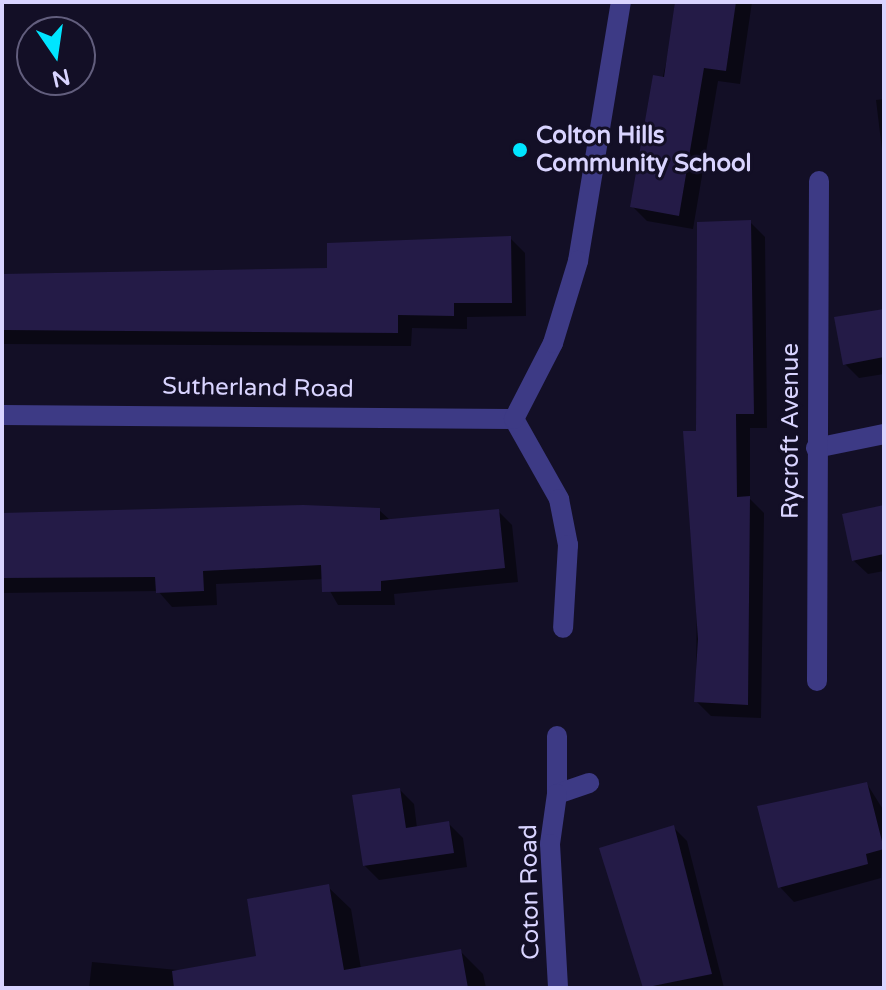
<!DOCTYPE html>
<style>
body{margin:0}
#map{position:relative;width:886px;height:990px;overflow:hidden;background:#130f26;font-family:"Varela Round",sans-serif}
div>[style]{position:absolute}
.shadow>*{inset:0;background:#0007}
.building>*{inset:0;background:#241b47}
.pedestrian>*{height:20px;margin:-10px;padding:0 10px;transform-origin:10px;border-radius:10px;background:#3d3a85}
.minor>*{height:20px;margin:-10px;padding:0 10px;transform-origin:10px;border-radius:10px;background:#3d3a85}
.dots>*{width:22px;height:22px;translate:-50% -50%;box-sizing:border-box;border:4px solid #130f26;border-radius:50%}
span{translate:-50% -50%;white-space:nowrap;text-align:center;line-height:1.15;-webkit-text-stroke:6px #130f26;paint-order:stroke}
.poi-label{font-size:24px;color:#d9d4ff;font-weight:700}
.left{translate:0 -50%;text-align:left}
.street-label{font-size:24px;color:#d9d4ff}
.frame{position:absolute;inset:0;border:4px solid #d9d4ff;pointer-events:none}
.north{position:absolute;left:16px;top:16px;width:80px;height:80px;box-sizing:border-box;background:#130f26;border:2px solid #625e7d;border-radius:50%;rotate:167deg;font-size:22px;font-weight:700;line-height:32px;text-align:center;color:#d9d4ff}
.north::after{content:'';display:block;margin:auto;width:28px;height:36px;background:#00e5ff;clip-path:polygon(50% 0,100% 100%,50% 72%,0 100%)}
</style>
<div id="map">
<div class="shadow">
<i style="clip-path:polygon(680px 2px,752px 2px,740px 84px,718px 81px,693px 229px,647px 221px,633px 207px)"></i>
<i style="clip-path:polygon(884px 99px,884px 166px,876px 100px)"></i>
<i style="clip-path:polygon(751px 223px,765px 237px,767px 428px,750px 428px,750px 499px,764px 513px,761px 718px,711px 716px,696px 701px,698px 433px)"></i>
<i style="clip-path:polygon(510px 238px,525px 253px,526px 316px,467px 317px,467px 329px,412px 328px,411px 346px,2px 344px,2px 275px,329px 270px)"></i>
<i style="clip-path:polygon(884px 312px,884px 374px,859px 378px,845px 364px)"></i>
<i style="clip-path:polygon(884px 507px,884px 571px,868px 574px,853px 560px)"></i>
<i style="clip-path:polygon(379px 510px,391px 521px,498px 511px,512px 525px,518px 582px,394px 594px,395px 605px,338px 605px,323px 579px,216px 584px,217px 605px,172px 607px,158px 591px,2px 593px,2px 515px)"></i>
<i style="clip-path:polygon(867px 784px,884px 811px,881px 878px,794px 902px,780px 887px)"></i>
<i style="clip-path:polygon(400px 790px,414px 804px,417px 828px,448px 823px,463px 838px,467px 867px,379px 880px,364px 865px)"></i>
<i style="clip-path:polygon(673px 827px,687px 841px,724px 988px,645px 988px,602px 849px)"></i>
<i style="clip-path:polygon(328px 887px,351px 909px,361px 969px,460px 951px,483px 974px,486px 988px,89px 988px,92px 962px,231px 975px,259px 958px)"></i>
</div>
<div class="building">
<i style="clip-path:polygon(675px 2px,736px 2px,726px 71px,704px 68px,679px 216px,630px 207px,653px 75px,664px 77px)"></i>
<i style="clip-path:polygon(751px 220px,754px 414px,736px 414px,737px 497px,750px 496px,748px 705px,694px 702px,698px 639px,683px 431px,696px 431px,697px 222px)"></i>
<i style="clip-path:polygon(511px 236px,512px 303px,454px 303px,454px 316px,398px 315px,398px 333px,2px 330px,2px 274px,327px 268px,327px 243px)"></i>
<i style="clip-path:polygon(884px 309px,884px 357px,843px 365px,834px 317px)"></i>
<i style="clip-path:polygon(303px 505px,380px 508px,380px 520px,499px 509px,505px 568px,381px 581px,381px 591px,322px 592px,321px 565px,203px 571px,204px 591px,156px 593px,155px 577px,2px 578px,2px 513px)"></i>
<i style="clip-path:polygon(884px 505px,884px 554px,852px 561px,842px 514px)"></i>
<i style="clip-path:polygon(867px 782px,884px 849px,866px 854px,868px 864px,778px 888px,757px 806px)"></i>
<i style="clip-path:polygon(400px 788px,406px 828px,449px 821px,454px 853px,363px 866px,352px 795px)"></i>
<i style="clip-path:polygon(674px 825px,712px 974px,643px 988px,599px 848px)"></i>
<i style="clip-path:polygon(329px 884px,344px 970px,461px 949px,468px 988px,174px 988px,172px 971px,256px 956px,247px 899px)"></i>
</div>
<div class="pedestrian">
<i style="left:578px;top:261px;width:263px;rotate:-80.6deg"></i>
</div>
<div class="minor">
<i style="left:2px;top:415px;width:512px;rotate:0.45deg"></i>
<i style="left:514px;top:419px;width:92px;rotate:60.6deg"></i>
<i style="left:559px;top:499px;width:47px;rotate:78.9deg"></i>
<i style="left:568px;top:545px;width:83px;rotate:93.4deg"></i>
<i style="left:514px;top:419px;width:85px;rotate:-62.8deg"></i>
<i style="left:553px;top:343px;width:86px;rotate:-73deg"></i>
<i style="left:816px;top:448px;width:69px;rotate:-11.6deg"></i>
<i style="left:817px;top:681px;width:500px;rotate:-89.77deg"></i>
<i style="left:557px;top:736px;width:58px;rotate:90deg"></i>
<i style="left:557px;top:794px;width:34px;rotate:-19deg"></i>
<i style="left:557px;top:794px;width:50px;rotate:98deg"></i>
<i style="left:550px;top:844px;width:144px;rotate:86.8deg"></i>
</div>
<div class="dots">
<i style="left:520px;top:150px;background:#00e5ff"></i>
</div>
<div class="poi-label">
<span class="left" style="left:536px;top:150px">Colton Hills<br>Community School</span>
</div>
<div class="street-label">
<span style="left:258px;top:388px;rotate:1deg">Sutherland Road</span>
<span style="left:791px;top:431px;rotate:-90deg">Rycroft Avenue</span>
<span style="left:530px;top:892px;rotate:-91deg">Coton Road</span>
</div>
<div class="frame"></div>
<div class="north">N</div>
</div>
